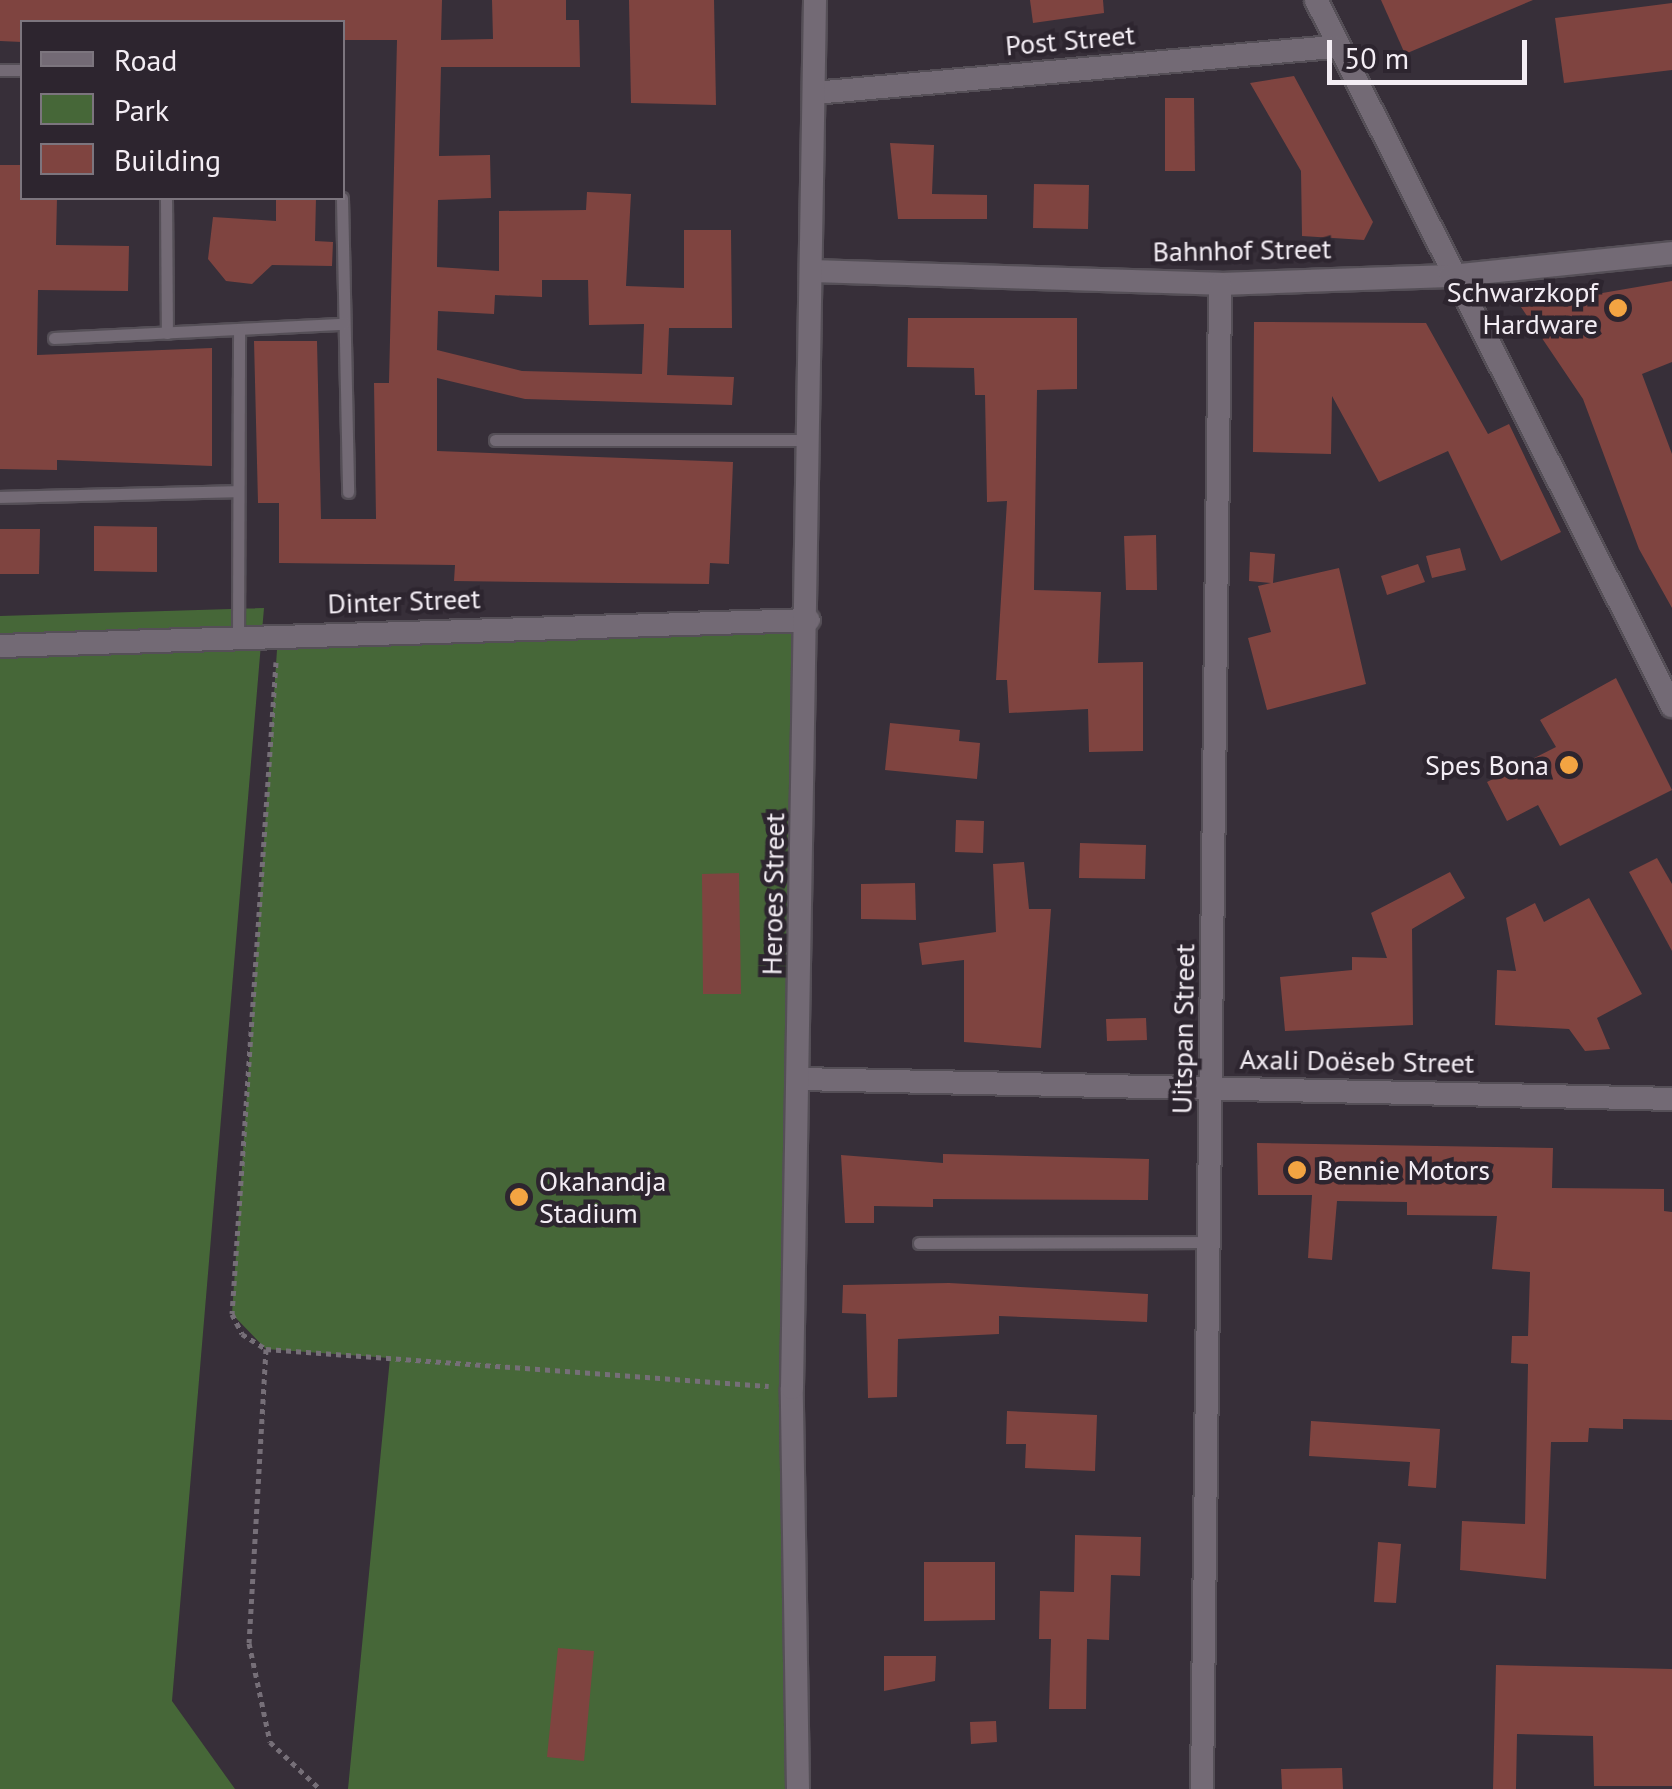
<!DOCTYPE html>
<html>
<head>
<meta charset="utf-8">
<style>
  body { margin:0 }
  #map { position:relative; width:1672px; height:1789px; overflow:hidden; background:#372f39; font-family:"PT Sans",sans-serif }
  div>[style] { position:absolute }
  .green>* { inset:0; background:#466738 }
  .building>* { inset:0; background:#7f4440 }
  .path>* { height:5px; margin-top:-2.5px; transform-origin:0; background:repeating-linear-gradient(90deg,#766f78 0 5px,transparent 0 10px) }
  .roads { filter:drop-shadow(2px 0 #554f57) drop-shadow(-2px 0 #554f57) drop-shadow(0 2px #554f57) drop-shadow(0 -2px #554f57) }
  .lane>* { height:11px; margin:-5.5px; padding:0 5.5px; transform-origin:5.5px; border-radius:5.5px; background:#736a75 }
  .street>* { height:22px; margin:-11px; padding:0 11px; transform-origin:11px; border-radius:11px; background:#736a75 }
  .dots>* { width:28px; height:28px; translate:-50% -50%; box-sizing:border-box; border:5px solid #2d252f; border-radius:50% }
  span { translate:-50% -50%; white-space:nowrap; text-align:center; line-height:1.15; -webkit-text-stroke:9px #2d252f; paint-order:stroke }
  .street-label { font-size:28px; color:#f3edf4 }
  .poi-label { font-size:28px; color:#f3edf4 }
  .right { translate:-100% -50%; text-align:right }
  .left { translate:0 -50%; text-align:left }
  .legend { position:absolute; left:20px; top:20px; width:325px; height:180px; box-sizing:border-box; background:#2d252f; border:2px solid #7c757e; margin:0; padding:12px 18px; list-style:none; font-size:30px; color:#f3edf4 }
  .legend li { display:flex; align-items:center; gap:20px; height:50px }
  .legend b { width:50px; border:2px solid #7c757e }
  .scale { position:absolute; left:1327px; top:40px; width:200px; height:45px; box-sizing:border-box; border:5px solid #f3edf4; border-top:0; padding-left:12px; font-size:30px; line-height:35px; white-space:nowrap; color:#f3edf4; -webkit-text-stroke:8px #2d252f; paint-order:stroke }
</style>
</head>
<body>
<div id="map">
  <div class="green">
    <div style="clip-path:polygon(264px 608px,172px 1701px,235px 1789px,0 1789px,0 616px)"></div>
    <div style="clip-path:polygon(809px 620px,798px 1789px,348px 1789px,390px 1358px,266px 1349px,232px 1314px,278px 635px)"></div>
  </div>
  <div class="building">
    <div style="clip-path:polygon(evenodd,0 0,442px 0,441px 40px,493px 39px,492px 0,566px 0,566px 20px,579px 20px,580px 67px,441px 67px,439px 156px,490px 155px,491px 198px,438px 200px,437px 267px,499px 271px,499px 211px,586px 210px,587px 192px,631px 194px,626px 286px,684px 288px,684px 230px,731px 230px,732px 328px,669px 328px,667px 375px,734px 377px,732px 405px,525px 399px,437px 378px,437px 451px,733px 462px,729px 564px,710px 563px,709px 584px,454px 581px,455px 565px,279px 563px,279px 503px,258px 503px,254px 341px,317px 341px,321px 519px,376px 519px,374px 383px,389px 383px,397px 40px,342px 40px,342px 22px,22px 22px,22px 42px,0 41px,0 0,542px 280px,588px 280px,589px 325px,644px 324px,642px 374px,522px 371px,437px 350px,438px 311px,494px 314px,495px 295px,542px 297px,542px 280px)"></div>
    <div style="clip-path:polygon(629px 0,714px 0,716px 105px,631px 103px)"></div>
    <div style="clip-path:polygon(1030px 0,1103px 0,1104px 13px,1033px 23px)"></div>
    <div style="clip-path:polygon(1381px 0,1533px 0,1405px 54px)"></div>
    <div style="clip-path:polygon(1672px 3px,1672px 70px,1564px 83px,1555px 18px)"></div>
    <div style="clip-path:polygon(1294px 76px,1373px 222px,1364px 240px,1302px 236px,1301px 171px,1250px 83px)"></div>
    <div style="clip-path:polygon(1165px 98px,1194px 98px,1195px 171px,1165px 171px)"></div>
    <div style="clip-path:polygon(890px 143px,934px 145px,932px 194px,987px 195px,987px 219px,898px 219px)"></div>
    <div style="clip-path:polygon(0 165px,22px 165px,22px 198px,57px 198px,56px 245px,129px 246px,128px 291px,38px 290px,37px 355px,212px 348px,212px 466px,57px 460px,57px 470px,0 469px)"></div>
    <div style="clip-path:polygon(1034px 184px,1089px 185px,1088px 229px,1033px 228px)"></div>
    <div style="clip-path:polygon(276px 198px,316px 198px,315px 241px,333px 242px,332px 266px,272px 265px,252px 284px,226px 281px,208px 259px,213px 217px,276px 221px)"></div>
    <div style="clip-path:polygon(1672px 281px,1672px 362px,1642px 374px,1672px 454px,1672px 608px,1639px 549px,1583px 399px,1521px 307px)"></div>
    <div style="clip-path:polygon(908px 318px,1077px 318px,1077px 389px,1037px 390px,1034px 590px,1101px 592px,1098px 663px,1143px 662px,1143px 751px,1089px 752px,1088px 709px,1009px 713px,1007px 680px,996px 680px,1007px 501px,987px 502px,985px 395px,975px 395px,974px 368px,907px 367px)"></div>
    <div style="clip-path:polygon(1254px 322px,1426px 323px,1488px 434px,1509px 424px,1561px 532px,1501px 561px,1448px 451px,1379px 482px,1332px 396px,1331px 454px,1253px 452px)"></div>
    <div style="clip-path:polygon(94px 526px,157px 527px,157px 572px,94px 571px)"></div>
    <div style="clip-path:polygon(0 529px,40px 529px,39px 574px,0 574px)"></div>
    <div style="clip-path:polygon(1156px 535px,1157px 590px,1126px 590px,1124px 536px)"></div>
    <div style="clip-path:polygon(1460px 548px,1466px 570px,1432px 578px,1426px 556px)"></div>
    <div style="clip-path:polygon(1250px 552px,1275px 554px,1273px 583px,1339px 568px,1366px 684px,1267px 710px,1248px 638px,1271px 632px,1258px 586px,1271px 583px,1249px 581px)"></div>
    <div style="clip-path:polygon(1418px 564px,1425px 582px,1387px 595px,1381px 576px)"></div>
    <div style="clip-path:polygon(1616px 678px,1672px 790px,1560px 846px,1538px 805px,1507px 821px,1487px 782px,1556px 747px,1540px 720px)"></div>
    <div style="clip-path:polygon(890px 723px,960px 730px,959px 741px,980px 743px,977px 779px,885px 770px)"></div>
    <div style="clip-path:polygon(956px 820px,984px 821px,983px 853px,955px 852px)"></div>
    <div style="clip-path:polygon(1080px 843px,1146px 845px,1145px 879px,1079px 878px)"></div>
    <div style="clip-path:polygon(1657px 858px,1672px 884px,1672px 951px,1629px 872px)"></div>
    <div style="clip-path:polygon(1024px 862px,1029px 909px,1051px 909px,1041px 1048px,964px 1042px,964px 960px,922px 965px,919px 943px,996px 932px,993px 864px)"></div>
    <div style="clip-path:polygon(1450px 872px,1465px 898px,1412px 929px,1413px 1025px,1285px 1031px,1280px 977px,1352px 970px,1352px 957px,1387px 958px,1371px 913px)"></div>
    <div style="clip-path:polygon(739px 873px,741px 994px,703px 994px,702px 874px)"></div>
    <div style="clip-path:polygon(915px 883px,916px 920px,861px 919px,861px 884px)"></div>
    <div style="clip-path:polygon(1589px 898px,1642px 994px,1597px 1018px,1610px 1049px,1585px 1051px,1569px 1029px,1495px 1025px,1497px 970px,1516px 971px,1506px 918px,1535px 903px,1544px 922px)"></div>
    <div style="clip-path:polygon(1146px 1018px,1147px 1040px,1107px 1041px,1106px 1019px)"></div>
    <div style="clip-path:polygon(1257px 1143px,1553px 1148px,1552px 1188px,1664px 1189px,1664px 1211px,1672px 1212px,1672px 1420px,1623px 1419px,1623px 1429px,1589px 1428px,1588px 1442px,1551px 1442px,1546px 1579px,1460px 1570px,1462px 1521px,1525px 1524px,1528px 1364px,1511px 1363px,1512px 1336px,1528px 1336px,1530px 1272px,1492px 1269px,1497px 1216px,1407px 1215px,1407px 1202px,1337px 1201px,1332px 1260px,1308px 1258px,1312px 1195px,1258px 1195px)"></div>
    <div style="clip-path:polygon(943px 1154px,1149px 1159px,1148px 1200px,933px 1199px,933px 1207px,874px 1206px,874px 1223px,845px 1223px,841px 1155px,943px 1163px)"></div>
    <div style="clip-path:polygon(949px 1283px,1148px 1294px,1147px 1322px,999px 1316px,999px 1334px,898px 1339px,897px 1397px,868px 1398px,866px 1314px,842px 1313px,843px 1285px)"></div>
    <div style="clip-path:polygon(1007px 1411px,1097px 1415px,1095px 1471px,1025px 1468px,1026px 1444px,1006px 1444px)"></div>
    <div style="clip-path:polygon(1311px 1421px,1440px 1429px,1436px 1488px,1408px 1486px,1410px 1462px,1309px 1456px)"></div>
    <div style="clip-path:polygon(1075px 1535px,1141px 1537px,1140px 1576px,1111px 1575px,1109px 1640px,1087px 1639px,1086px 1709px,1049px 1709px,1051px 1639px,1039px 1639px,1040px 1591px,1074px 1592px)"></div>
    <div style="clip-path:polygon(1378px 1542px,1401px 1544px,1396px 1603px,1374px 1602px)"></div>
    <div style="clip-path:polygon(924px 1562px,995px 1562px,995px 1620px,924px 1621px)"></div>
    <div style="clip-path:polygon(558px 1648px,594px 1651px,584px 1761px,547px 1757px)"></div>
    <div style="clip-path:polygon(884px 1656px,936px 1656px,935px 1681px,884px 1691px)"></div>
    <div style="clip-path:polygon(1496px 1665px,1672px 1669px,1672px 1786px,1594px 1786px,1593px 1736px,1517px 1734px,1516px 1789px,1493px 1789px)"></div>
    <div style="clip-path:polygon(996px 1721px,997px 1742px,971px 1744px,970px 1722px)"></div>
    <div style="clip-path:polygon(1342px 1768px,1343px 1789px,1282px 1789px,1281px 1769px)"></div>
  </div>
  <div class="path">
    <div style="left:276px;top:662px;width:653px;rotate:93.86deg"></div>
    <div style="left:232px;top:1314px;width:22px;rotate:63deg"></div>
    <div style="left:242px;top:1334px;width:28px;rotate:32deg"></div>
    <div style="left:266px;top:1349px;width:504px;rotate:4.21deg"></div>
    <div style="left:266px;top:1349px;width:294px;rotate:93.3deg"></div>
    <div style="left:249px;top:1643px;width:101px;rotate:78deg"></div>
    <div style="left:270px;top:1742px;width:69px;rotate:43.2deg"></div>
  </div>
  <div class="roads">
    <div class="lane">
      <div style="left:0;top:70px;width:22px"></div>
      <div style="left:166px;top:198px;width:135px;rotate:89.6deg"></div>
      <div style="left:342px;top:198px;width:294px;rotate:88.8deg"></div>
      <div style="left:54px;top:338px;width:290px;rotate:-2.8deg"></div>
      <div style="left:495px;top:440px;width:314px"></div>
      <div style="left:0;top:497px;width:238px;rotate:-1.4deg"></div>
      <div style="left:238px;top:637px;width:307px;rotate:-89.8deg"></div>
      <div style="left:919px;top:1243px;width:289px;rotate:-0.2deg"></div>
    </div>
    <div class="street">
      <div style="left:1316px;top:0;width:791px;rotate:63.24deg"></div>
      <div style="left:814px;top:93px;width:520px;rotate:-5.07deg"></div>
      <div style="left:812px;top:271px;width:408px;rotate:1.8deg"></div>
      <div style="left:1220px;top:284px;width:230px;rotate:-2deg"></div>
      <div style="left:1450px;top:276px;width:223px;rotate:-5.9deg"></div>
      <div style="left:0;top:646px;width:809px;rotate:-1.84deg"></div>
      <div style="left:800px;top:1079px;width:872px;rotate:1.31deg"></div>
      <div style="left:798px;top:1789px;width:401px;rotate:-90.9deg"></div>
      <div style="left:792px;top:1388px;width:1388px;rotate:-89.05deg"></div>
      <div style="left:1202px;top:1789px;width:1505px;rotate:-89.31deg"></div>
    </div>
  </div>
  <div class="dots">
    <div style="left:1618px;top:308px;background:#f3a442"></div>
    <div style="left:1569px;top:765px;background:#f3a442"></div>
    <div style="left:1297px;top:1170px;background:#f3a442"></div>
    <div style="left:519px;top:1197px;background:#f3a442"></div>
  </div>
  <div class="street-label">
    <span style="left:1070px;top:40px;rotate:-5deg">Post Street</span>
    <span style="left:1242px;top:250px;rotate:-1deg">Bahnhof Street</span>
    <span style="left:404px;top:601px;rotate:-2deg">Dinter Street</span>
    <span style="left:773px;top:894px;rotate:-89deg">Heroes Street</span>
    <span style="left:1183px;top:1029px;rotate:-89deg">Uitspan Street</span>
    <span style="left:1357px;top:1061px;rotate:1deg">Axali Doëseb Street</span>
  </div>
  <div class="poi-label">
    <span class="right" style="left:1598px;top:308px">Schwarzkopf<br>Hardware</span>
    <span class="right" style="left:1549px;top:765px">Spes Bona</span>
    <span class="left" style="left:1317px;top:1170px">Bennie Motors</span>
    <span class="left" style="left:539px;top:1197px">Okahandja<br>Stadium</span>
  </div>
  <ul class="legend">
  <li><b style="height:12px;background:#736a75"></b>Road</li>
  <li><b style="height:28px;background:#466738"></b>Park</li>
  <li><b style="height:28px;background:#7f4440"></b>Building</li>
  </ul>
  <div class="scale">50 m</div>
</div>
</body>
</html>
